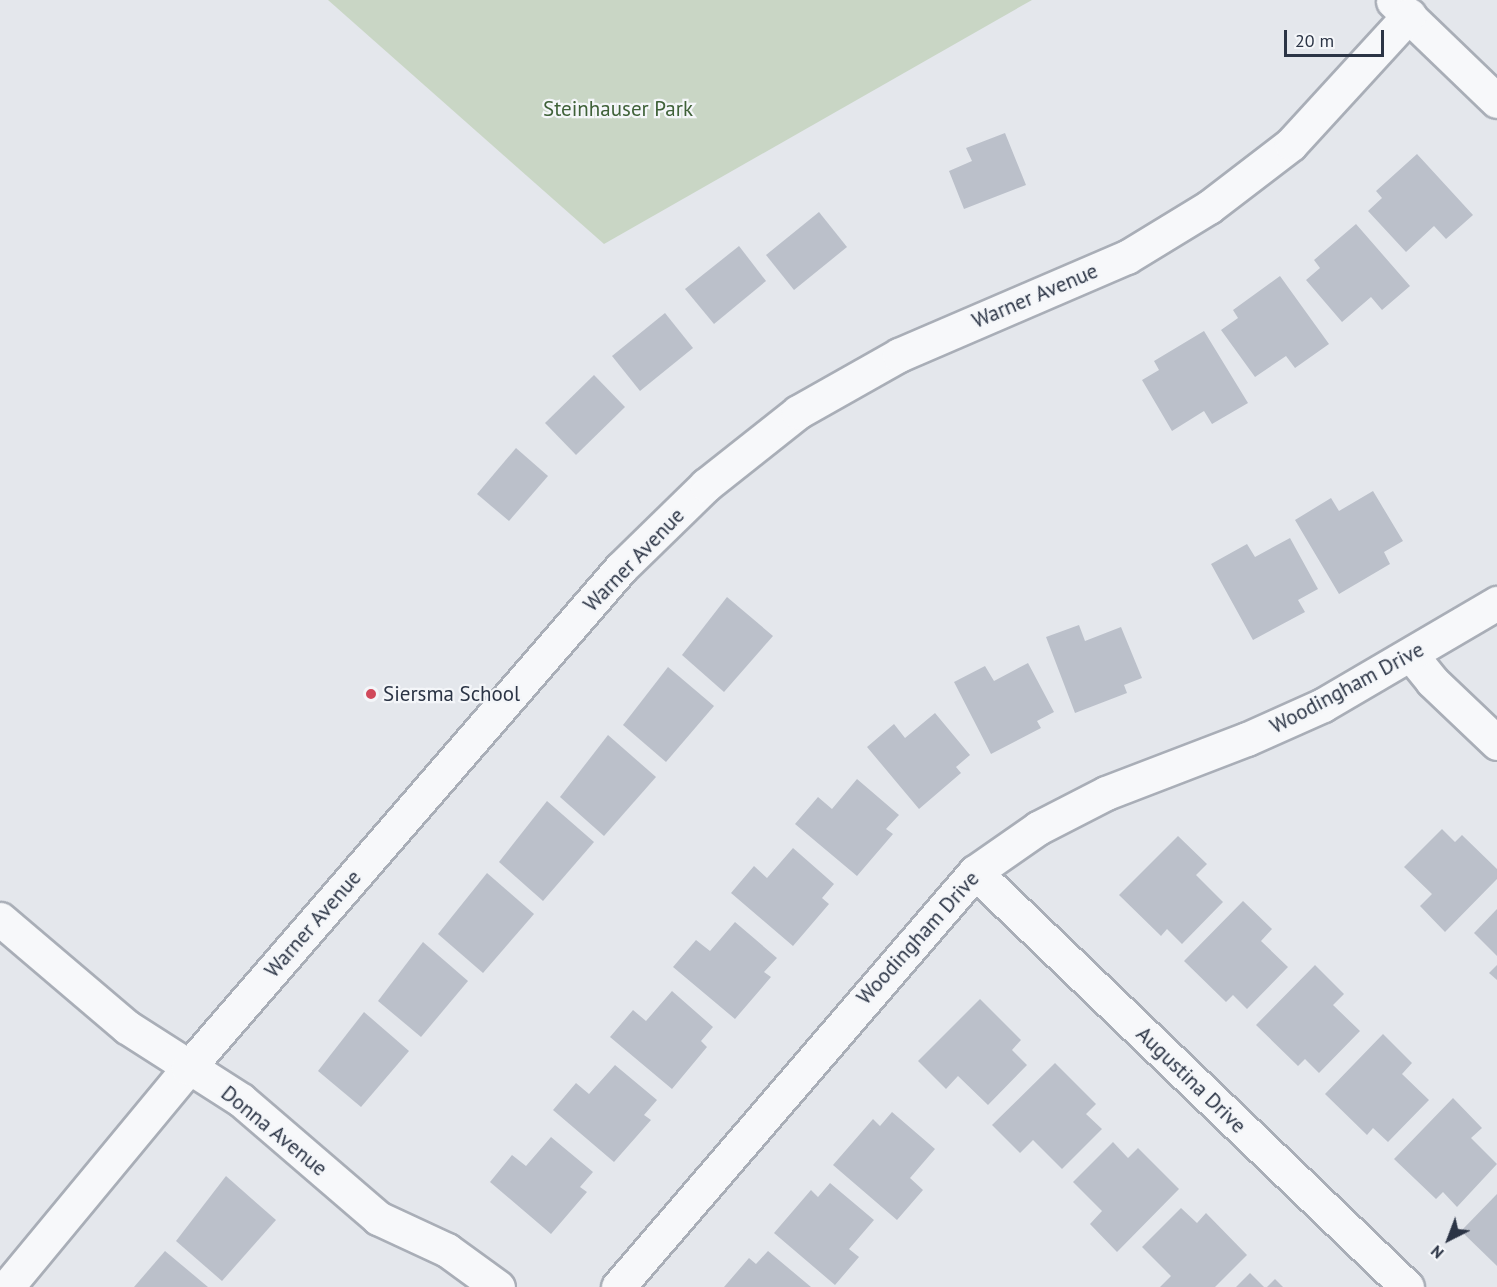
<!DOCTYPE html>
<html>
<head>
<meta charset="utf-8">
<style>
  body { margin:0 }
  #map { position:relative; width:1497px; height:1287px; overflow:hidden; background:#e4e7ec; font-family:"PT Sans",sans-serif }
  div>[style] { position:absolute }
  .green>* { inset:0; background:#c9d6c5 }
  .building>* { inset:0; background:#bbc0ca }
  .roads { filter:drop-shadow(2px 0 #a9aeb7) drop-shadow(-2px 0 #a9aeb7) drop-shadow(0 2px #a9aeb7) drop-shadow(0 -2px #a9aeb7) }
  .street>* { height:33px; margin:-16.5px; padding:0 16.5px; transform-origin:16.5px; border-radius:16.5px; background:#f7f8fa }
  .dots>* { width:16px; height:16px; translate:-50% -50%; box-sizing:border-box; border:3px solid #f4f6f9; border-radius:50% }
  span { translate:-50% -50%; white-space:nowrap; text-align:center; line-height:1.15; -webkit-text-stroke:4.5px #f4f6f9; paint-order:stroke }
  .park-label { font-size:21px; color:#3f6138 }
  .street-label { font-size:21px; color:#2b3445 }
  .poi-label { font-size:21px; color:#2b3445 }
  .left { translate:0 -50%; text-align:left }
  .north { position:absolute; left:1419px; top:1209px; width:60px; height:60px; -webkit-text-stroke:4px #f4f6f9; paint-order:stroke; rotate:222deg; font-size:16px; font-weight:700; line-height:24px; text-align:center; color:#2b3445 }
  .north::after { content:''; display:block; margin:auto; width:21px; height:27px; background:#2b3445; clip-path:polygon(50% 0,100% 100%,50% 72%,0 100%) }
  .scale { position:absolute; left:1284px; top:30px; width:100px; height:27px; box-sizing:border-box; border:3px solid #2b3445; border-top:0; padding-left:8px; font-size:18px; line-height:21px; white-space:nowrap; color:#2b3445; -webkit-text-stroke:4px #f4f6f9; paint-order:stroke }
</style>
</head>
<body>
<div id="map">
  <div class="green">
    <div style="clip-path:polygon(328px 0,1032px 0,604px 244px)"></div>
  </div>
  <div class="building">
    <div style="clip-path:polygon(1005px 133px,1026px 185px,964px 209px,949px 171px,972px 161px,966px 148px)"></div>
    <div style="clip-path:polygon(1417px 154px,1473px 215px,1446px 239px,1434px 226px,1406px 252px,1368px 211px,1382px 198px,1376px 191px)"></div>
    <div style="clip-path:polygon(819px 212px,847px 247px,794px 290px,766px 255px)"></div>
    <div style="clip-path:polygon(1356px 224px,1410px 286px,1382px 310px,1371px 297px,1342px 322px,1306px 280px,1320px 268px,1314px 260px)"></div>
    <div style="clip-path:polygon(739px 246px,766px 281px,714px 324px,685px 289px)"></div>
    <div style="clip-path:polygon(1280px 276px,1329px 344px,1295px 368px,1286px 356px,1255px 377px,1221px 330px,1238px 318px,1233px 310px)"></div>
    <div style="clip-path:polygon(665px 313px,693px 348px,640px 391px,612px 356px)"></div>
    <div style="clip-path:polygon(1204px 331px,1248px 403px,1212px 424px,1204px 411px,1172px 431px,1142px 380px,1159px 370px,1154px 361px)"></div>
    <div style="clip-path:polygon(594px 375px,625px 407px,576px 455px,545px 423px)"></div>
    <div style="clip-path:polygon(516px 448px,548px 476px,509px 521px,477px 494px)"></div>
    <div style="clip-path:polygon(1373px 491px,1403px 541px,1384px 552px,1390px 564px,1339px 594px,1295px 520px,1331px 498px,1339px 511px)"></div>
    <div style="clip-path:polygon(1290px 538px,1318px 589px,1298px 600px,1305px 612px,1253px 640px,1211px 564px,1247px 544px,1255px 557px)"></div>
    <div style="clip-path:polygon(727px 597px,773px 636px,724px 692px,682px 655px)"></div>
    <div style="clip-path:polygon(1079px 625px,1085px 641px,1121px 627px,1142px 678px,1124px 685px,1127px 693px,1075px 713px,1046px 637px)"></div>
    <div style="clip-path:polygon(1028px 663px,1054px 712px,1037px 721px,1041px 728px,991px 754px,954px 682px,985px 666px,994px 681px)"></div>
    <div style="clip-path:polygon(668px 667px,714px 706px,666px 762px,623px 725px)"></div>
    <div style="clip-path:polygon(935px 713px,970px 755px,956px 767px,961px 773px,919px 809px,867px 747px,894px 724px,905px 738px)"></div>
    <div style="clip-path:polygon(608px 735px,656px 777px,604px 836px,560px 797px)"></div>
    <div style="clip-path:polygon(857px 779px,899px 815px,886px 829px,893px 834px,857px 876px,795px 824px,818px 797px,832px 809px)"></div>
    <div style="clip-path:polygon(547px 801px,594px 842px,543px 901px,499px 862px)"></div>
    <div style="clip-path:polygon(1442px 829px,1455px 842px,1462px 835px,1497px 869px,1497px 879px,1445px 932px,1420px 906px,1432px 894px,1404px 867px)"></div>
    <div style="clip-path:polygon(1178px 836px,1207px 864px,1196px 875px,1223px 902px,1182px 944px,1167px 929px,1161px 936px,1119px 895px)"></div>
    <div style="clip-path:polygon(793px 848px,834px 884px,822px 898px,829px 904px,793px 946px,731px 893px,754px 866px,767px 878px)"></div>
    <div style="clip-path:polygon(487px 873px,534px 914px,483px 973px,438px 934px)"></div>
    <div style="clip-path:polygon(1243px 901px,1272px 929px,1261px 941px,1288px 967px,1247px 1009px,1233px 995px,1226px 1002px,1184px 961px)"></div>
    <div style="clip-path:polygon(1497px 909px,1497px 956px,1474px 933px)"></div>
    <div style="clip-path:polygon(735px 922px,777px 958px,764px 972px,771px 977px,735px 1019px,673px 967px,696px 940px,710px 951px)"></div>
    <div style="clip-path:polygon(423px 942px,468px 981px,421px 1037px,378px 1001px)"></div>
    <div style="clip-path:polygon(1315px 965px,1344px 994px,1333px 1005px,1360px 1031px,1319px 1073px,1305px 1059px,1298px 1066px,1256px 1025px)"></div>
    <div style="clip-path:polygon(1497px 965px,1497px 980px,1489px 973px)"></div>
    <div style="clip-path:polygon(672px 991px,713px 1027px,701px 1041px,707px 1047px,672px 1089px,610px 1037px,633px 1010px,646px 1021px)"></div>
    <div style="clip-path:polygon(980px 999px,1021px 1040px,1012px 1050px,1027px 1065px,988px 1105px,958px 1076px,946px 1089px,918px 1061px)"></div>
    <div style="clip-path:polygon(364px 1012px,409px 1051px,361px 1107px,318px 1071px)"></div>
    <div style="clip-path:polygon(1383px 1034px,1412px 1063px,1402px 1074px,1429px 1100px,1388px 1142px,1373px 1128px,1367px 1135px,1325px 1094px)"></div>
    <div style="clip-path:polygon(1055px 1063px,1096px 1104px,1086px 1114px,1102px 1129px,1062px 1169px,1033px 1140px,1020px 1153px,992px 1125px)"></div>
    <div style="clip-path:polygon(615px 1065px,657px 1100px,644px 1115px,651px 1120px,614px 1162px,553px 1110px,576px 1083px,589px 1094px)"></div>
    <div style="clip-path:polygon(1453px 1098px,1482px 1128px,1471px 1138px,1497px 1164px,1457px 1207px,1443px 1192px,1436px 1199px,1394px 1159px)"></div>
    <div style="clip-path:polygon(892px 1112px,935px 1149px,910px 1178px,923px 1190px,897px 1220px,833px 1165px,873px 1119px,880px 1126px)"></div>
    <div style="clip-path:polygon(551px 1137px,593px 1172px,580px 1187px,587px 1192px,551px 1234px,490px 1182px,512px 1155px,526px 1166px)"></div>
    <div style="clip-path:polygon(1113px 1142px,1128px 1158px,1138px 1148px,1179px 1189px,1117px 1252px,1090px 1224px,1102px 1211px,1073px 1182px)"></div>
    <div style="clip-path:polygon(226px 1176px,276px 1220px,222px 1281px,176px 1241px)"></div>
    <div style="clip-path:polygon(830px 1183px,874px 1220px,849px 1249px,859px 1257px,835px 1285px,774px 1233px,811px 1190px,818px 1197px)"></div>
    <div style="clip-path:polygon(1497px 1194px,1497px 1266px,1461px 1231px)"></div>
    <div style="clip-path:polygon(1181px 1208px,1197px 1223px,1206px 1213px,1247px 1255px,1215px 1287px,1160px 1287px,1171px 1276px,1142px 1247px)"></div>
    <div style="clip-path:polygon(165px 1251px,208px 1287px,134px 1287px)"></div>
    <div style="clip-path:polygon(768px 1251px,811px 1287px,724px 1287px,749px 1258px,756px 1264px)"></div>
    <div style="clip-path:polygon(1250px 1273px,1264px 1287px,1236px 1287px)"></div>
    <div style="clip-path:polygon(1275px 1279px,1283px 1287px,1267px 1287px)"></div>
  </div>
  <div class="roads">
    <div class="street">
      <div style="left:1393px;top:1px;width:144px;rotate:43.9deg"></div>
      <div style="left:1412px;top:656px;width:32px;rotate:51deg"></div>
      <div style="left:1432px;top:681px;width:90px;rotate:43.6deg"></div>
      <div style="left:975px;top:872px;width:599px;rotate:43.85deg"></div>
      <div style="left:0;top:919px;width:167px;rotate:40.4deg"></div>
      <div style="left:127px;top:1027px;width:135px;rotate:32.6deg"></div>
      <div style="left:241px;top:1100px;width:181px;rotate:40.7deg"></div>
      <div style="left:378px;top:1218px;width:76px;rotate:24.9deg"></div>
      <div style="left:447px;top:1250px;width:63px;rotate:36deg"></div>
      <div style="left:7px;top:1287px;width:284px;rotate:-50.4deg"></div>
      <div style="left:188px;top:1068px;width:661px;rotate:-49.11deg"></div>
      <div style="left:621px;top:568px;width:119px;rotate:-44.3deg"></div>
      <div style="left:706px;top:485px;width:117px;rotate:-38.4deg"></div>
      <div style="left:798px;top:412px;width:116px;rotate:-29.4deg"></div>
      <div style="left:899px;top:355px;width:248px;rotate:-23.3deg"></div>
      <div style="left:1127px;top:257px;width:96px;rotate:-31.4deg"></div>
      <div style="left:1209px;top:207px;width:103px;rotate:-37.5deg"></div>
      <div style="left:1291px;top:144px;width:175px;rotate:-47.5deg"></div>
      <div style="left:618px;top:1287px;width:547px;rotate:-49.3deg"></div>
      <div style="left:975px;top:872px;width:77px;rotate:-34.9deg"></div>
      <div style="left:1038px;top:828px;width:76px;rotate:-27.2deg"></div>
      <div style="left:1106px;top:793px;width:151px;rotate:-21deg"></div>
      <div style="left:1247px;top:739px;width:83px;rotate:-24.1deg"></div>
      <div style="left:1323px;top:705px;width:202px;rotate:-30.4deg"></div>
    </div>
  </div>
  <div class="dots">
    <div style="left:371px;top:694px;background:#d1495b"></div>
  </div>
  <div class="park-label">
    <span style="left:618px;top:109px">Steinhauser Park</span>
  </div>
  <div class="street-label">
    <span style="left:1035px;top:296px;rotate:-23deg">Warner Avenue</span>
    <span style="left:634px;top:560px;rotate:-46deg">Warner Avenue</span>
    <span style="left:1347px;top:688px;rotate:-28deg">Woodingham Drive</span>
    <span style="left:313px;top:924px;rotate:-49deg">Warner Avenue</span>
    <span style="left:918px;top:938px;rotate:-48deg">Woodingham Drive</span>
    <span style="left:1191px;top:1080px;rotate:44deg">Augustina Drive</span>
    <span style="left:274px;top:1131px;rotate:39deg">Donna Avenue</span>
  </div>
  <div class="poi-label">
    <span class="left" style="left:383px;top:694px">Siersma School</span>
  </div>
  <div class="north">N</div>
  <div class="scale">20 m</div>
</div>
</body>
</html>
